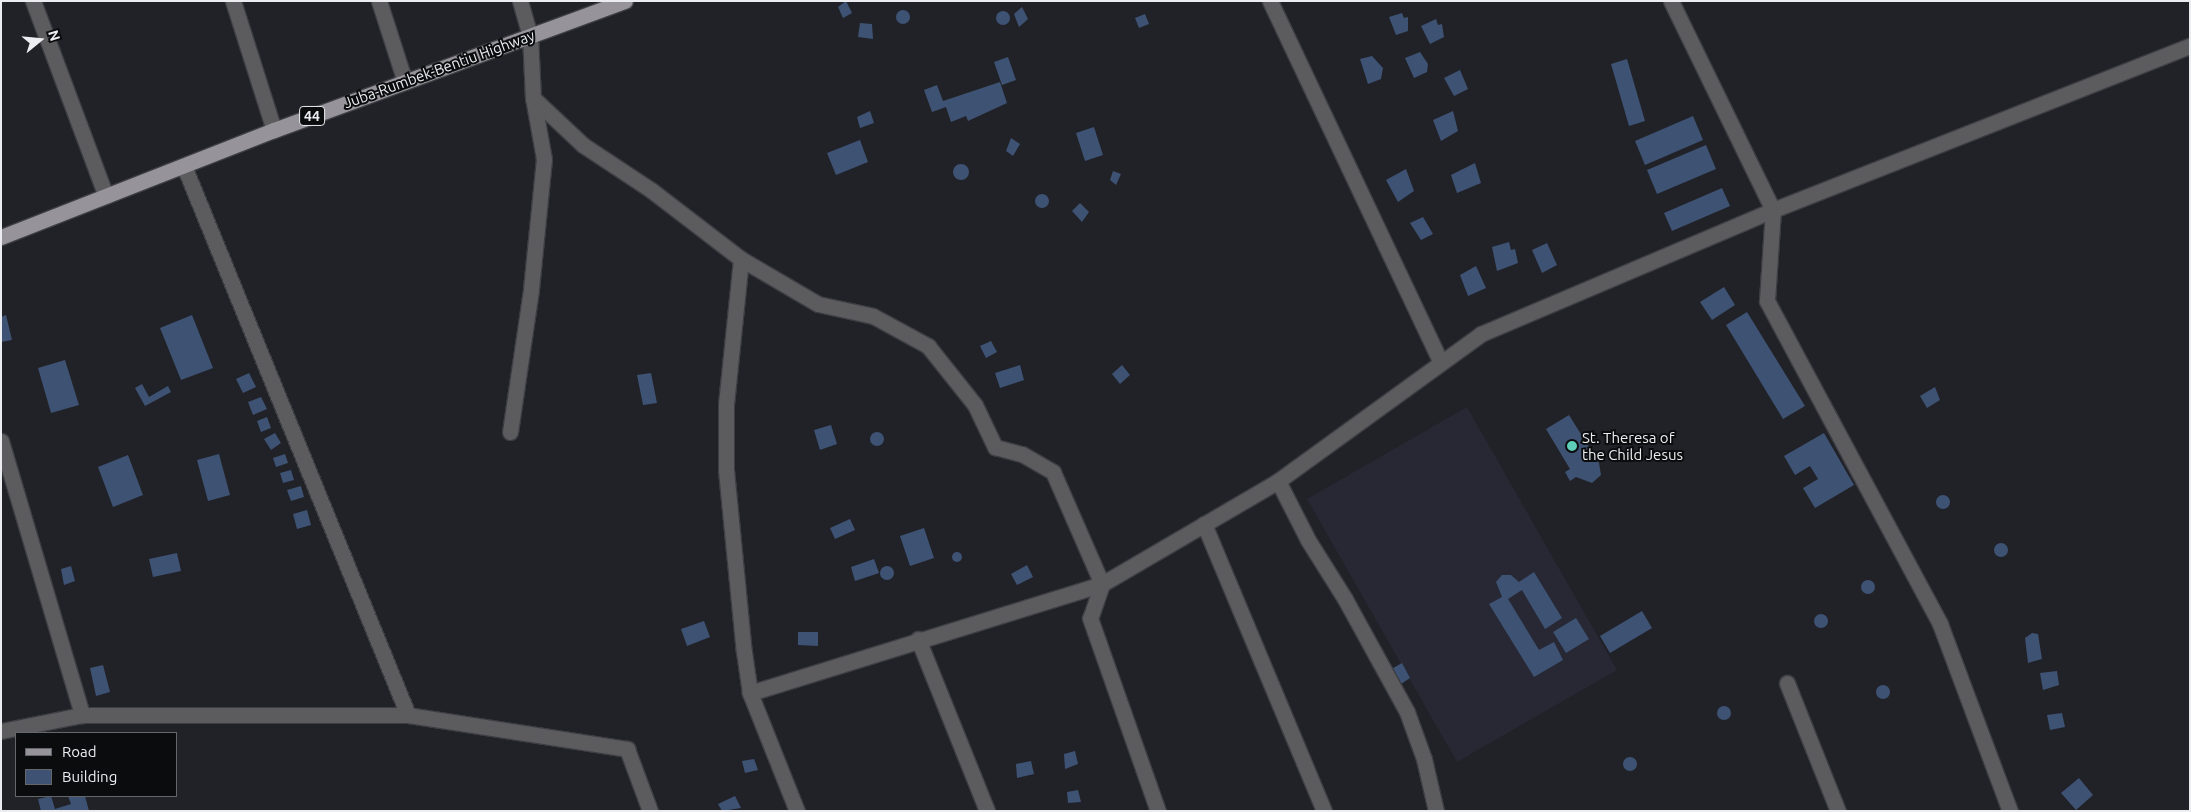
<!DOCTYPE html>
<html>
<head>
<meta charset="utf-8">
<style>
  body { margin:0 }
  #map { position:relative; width:2191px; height:812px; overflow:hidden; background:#212228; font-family:Ubuntu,sans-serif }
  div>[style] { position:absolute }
  .built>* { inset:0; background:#272834 }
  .building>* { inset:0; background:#3e5273 }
  .round { border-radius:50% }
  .roads { filter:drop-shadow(1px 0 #3d3e44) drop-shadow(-1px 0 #3d3e44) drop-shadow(0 1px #3d3e44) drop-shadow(0 -1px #3d3e44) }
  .minor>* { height:15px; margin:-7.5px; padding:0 7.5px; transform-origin:7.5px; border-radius:7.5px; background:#5c5b5e }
  .major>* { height:15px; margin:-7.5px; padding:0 7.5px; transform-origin:7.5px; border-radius:7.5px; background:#96949a }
  .dots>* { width:14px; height:14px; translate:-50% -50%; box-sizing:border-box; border:2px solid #0b0c0e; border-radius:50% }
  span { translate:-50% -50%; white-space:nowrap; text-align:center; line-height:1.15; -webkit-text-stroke:4px #0b0c0e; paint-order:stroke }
  .shield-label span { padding:1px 4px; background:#0b0c0e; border:1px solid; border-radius:4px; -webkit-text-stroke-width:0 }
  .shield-label { font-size:14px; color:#ecedf1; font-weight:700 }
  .street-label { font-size:15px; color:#ecedf1 }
  .poi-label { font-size:15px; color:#ecedf1 }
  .left { translate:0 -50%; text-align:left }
  .frame { position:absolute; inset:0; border:2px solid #ecedf1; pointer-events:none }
  .legend { position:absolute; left:15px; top:732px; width:162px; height:65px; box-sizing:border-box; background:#0b0c0e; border:1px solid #656669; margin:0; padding:6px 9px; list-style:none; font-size:15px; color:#ecedf1 }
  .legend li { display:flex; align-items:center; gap:10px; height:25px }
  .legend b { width:25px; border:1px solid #656669 }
  .north { position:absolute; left:15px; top:15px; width:50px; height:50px; -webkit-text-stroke:4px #0b0c0e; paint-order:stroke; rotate:73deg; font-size:14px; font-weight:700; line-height:20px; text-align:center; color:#ecedf1 }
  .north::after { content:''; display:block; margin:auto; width:18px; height:22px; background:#ecedf1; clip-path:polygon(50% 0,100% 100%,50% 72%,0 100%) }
</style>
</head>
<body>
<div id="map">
  <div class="built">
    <div style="clip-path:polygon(1467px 407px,1617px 670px,1457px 762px,1307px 499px)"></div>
  </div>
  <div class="building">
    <div style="clip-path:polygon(846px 1px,852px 13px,843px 18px,838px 7px)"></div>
    <div style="clip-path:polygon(1022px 7px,1028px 19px,1019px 27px,1014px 14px)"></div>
    <div class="round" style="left:896px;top:10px;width:14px;height:14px"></div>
    <div class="round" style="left:996px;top:11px;width:14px;height:14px"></div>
    <div style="clip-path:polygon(1402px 13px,1404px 18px,1408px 17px,1408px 31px,1396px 35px,1389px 17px)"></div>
    <div style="clip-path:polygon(1145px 14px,1149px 24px,1139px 28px,1135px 18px)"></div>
    <div style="clip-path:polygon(1436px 19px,1438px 25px,1442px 24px,1444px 37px,1430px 44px,1421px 26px)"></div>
    <div style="clip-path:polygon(860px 23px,872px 24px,873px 39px,858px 37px)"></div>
    <div style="clip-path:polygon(1420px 52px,1428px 64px,1427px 72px,1414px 78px,1405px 58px)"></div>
    <div style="clip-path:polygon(1372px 56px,1383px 68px,1381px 79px,1368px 84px,1360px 59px)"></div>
    <div style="clip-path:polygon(1008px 57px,1016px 80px,1002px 85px,994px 62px)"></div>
    <div style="clip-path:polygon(1627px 59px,1645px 121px,1629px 126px,1611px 64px)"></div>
    <div style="clip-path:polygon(1460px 70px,1468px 89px,1454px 96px,1444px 78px)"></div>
    <div style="clip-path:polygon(1000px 82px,1007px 103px,968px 121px,966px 116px,951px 122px,946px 107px,932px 112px,924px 90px,937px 85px,943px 101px)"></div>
    <div style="clip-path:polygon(870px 111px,874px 123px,860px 128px,857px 117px)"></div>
    <div style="clip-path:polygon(1453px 111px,1458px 131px,1441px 141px,1433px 120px)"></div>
    <div style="clip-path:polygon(1693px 116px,1703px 140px,1645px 165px,1635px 141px)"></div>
    <div style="clip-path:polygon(1094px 127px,1103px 155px,1085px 161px,1076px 133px)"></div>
    <div style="clip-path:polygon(1011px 138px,1020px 144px,1013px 156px,1006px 151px)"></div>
    <div style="clip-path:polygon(860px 140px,868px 162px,836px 175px,827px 153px)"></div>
    <div style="clip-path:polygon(1706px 145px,1716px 169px,1657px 194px,1647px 170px)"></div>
    <div style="clip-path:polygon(1475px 163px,1481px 183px,1457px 193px,1451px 175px)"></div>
    <div class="round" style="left:953px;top:164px;width:16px;height:16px"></div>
    <div style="clip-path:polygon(1406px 169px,1414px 191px,1398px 202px,1386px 180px)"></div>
    <div style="clip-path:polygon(1113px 171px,1121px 174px,1116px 185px,1110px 180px)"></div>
    <div style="clip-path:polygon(1722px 188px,1730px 206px,1672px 231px,1664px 213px)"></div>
    <div class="round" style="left:1035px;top:194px;width:14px;height:14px"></div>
    <div style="clip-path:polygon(1080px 203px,1089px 212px,1082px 222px,1072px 211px)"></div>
    <div style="clip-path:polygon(1423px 217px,1433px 234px,1421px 240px,1410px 223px)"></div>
    <div style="clip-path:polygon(1509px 242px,1511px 250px,1515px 249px,1518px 263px,1497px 271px,1492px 247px)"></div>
    <div style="clip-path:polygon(1547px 243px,1557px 265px,1542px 273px,1532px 250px)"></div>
    <div style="clip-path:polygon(1476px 266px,1486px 288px,1468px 296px,1460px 275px)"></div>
    <div style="clip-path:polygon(1724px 287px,1735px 305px,1712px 320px,1700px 302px)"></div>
    <div style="clip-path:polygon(1747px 312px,1805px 406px,1783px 419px,1726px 325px)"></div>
    <div style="clip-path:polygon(6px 315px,12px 340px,1px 342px,1px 317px)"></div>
    <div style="clip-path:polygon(192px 315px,213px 368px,181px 380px,160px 328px)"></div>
    <div style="clip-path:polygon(991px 341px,997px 352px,986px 358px,980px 346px)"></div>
    <div style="clip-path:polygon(65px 360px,79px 405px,51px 413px,38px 368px)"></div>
    <div style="clip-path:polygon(1020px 365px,1024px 380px,1000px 388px,995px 373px)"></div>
    <div style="clip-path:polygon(1122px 365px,1130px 375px,1120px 384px,1112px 374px)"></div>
    <div style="clip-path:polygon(249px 373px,256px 387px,243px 393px,236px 379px)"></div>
    <div style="clip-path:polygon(651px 373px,657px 403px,643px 405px,637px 375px)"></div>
    <div style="clip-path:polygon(142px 384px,149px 397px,168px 386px,171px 392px,145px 406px,135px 388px)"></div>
    <div style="clip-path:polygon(1935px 387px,1940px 400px,1927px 408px,1920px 396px)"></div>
    <div style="clip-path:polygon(261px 397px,267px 409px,253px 415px,248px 402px)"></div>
    <div style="clip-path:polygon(1569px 415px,1599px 463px,1601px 475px,1592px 483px,1576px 477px,1570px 481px,1565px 472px,1570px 469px,1546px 429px)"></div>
    <div style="clip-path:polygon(267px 417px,271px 428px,261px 432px,257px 421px)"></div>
    <div style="clip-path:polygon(831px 425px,837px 444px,820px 450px,814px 430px)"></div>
    <div class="round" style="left:870px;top:432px;width:14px;height:14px"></div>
    <div style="clip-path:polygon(275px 433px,281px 443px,271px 450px,264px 439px)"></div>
    <div style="clip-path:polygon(1824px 433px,1854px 485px,1815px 508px,1803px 488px,1818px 479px,1810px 466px,1795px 475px,1784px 456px)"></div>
    <div style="clip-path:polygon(219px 454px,230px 495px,208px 501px,197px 460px)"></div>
    <div style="clip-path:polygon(285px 454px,288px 463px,276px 467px,273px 458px)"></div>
    <div style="clip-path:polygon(128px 455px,143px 495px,113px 507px,98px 467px)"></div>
    <div style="clip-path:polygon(291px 470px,294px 480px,283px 483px,280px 473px)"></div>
    <div style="clip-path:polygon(301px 486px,304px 497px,291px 501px,287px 490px)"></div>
    <div class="round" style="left:1936px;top:495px;width:14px;height:14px"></div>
    <div style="clip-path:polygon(307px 510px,311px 525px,297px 529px,293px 514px)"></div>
    <div style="clip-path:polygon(850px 519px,855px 530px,835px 539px,830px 528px)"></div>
    <div style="clip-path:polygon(924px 528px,934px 558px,910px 566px,900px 536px)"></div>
    <div class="round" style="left:1994px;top:543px;width:14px;height:14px"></div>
    <div class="round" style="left:952px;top:552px;width:10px;height:10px"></div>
    <div style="clip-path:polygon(177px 553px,181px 571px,153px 577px,149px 559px)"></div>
    <div style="clip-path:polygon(874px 559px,879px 573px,855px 581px,851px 567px)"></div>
    <div style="clip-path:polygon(1027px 565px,1033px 577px,1017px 585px,1011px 574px)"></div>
    <div class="round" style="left:880px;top:566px;width:14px;height:14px"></div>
    <div style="clip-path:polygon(71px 566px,75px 581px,64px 585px,61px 569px)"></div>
    <div style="clip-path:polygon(1534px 572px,1562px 618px,1545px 629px,1522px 590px,1508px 599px,1539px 650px,1554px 642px,1563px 660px,1534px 677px,1489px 604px,1502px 597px,1496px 582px,1502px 575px,1511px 575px,1519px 582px)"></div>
    <div class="round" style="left:1861px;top:580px;width:14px;height:14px"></div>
    <div style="clip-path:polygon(1642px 611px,1652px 628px,1610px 653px,1600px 636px)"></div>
    <div class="round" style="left:1814px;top:614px;width:14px;height:14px"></div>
    <div style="clip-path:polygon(1576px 618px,1589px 639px,1566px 653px,1553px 632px)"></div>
    <div style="clip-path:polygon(704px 621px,710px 637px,687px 646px,681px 629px)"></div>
    <div style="clip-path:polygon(798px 632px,818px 632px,818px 646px,798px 645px)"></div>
    <div style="clip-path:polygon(2032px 633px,2038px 634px,2042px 659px,2028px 663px,2025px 638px)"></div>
    <div style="clip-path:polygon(1402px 663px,1410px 678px,1395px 688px,1388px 671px)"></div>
    <div style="clip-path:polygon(103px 665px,110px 692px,96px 696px,90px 668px)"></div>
    <div style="clip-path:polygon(2057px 671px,2059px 685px,2043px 690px,2040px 673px)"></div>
    <div class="round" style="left:1876px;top:685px;width:14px;height:14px"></div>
    <div class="round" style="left:1717px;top:706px;width:14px;height:14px"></div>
    <div style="clip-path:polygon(2062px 713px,2065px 727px,2050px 730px,2047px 715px)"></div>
    <div style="clip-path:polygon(1075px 751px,1078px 764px,1065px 769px,1064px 754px)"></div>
    <div class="round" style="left:1623px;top:757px;width:14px;height:14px"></div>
    <div style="clip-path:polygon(754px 759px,758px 770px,745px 773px,742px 761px)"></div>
    <div style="clip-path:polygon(1031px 761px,1034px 774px,1017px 778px,1016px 764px)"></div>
    <div style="clip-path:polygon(2079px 778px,2093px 795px,2076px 810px,2061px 793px)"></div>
    <div style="clip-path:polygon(1078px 790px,1081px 802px,1068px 803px,1067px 792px)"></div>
    <div style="clip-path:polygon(51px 796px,55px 809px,71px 804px,68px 796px,85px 796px,89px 811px,41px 811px,38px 799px)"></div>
    <div style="clip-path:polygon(735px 796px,741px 808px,722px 811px,718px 804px)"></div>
  </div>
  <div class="roads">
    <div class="minor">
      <div style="left:33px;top:1px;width:208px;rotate:69.5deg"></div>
      <div style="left:233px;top:1px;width:135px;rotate:72.4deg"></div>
      <div style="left:379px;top:1px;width:85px;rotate:72.2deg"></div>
      <div style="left:520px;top:1px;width:35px;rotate:74deg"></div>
      <div style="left:530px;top:35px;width:63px;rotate:87.3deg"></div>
      <div style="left:533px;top:98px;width:69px;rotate:43.2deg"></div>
      <div style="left:583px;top:145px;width:82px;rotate:33.5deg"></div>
      <div style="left:651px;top:190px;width:113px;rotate:37.5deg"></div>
      <div style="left:741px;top:259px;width:89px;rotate:30.3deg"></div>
      <div style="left:818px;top:304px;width:56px;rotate:12.3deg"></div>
      <div style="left:873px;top:316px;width:63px;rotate:28.6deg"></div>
      <div style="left:928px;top:346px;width:75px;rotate:51.5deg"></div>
      <div style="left:975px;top:405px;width:47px;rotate:64.5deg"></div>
      <div style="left:995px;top:447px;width:28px;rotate:15deg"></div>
      <div style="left:1022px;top:454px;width:36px;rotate:30deg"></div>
      <div style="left:1053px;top:472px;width:122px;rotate:66.4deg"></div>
      <div style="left:1102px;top:584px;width:36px;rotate:109deg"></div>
      <div style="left:1090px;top:618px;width:205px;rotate:70.6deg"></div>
      <div style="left:1270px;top:1px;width:399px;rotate:64.7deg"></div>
      <div style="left:1671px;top:1px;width:233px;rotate:64deg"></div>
      <div style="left:1773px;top:210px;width:91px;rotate:93.8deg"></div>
      <div style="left:1767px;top:301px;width:366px;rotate:61.8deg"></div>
      <div style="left:1940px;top:624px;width:200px;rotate:69.5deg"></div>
      <div style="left:184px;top:166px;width:593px;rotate:67.8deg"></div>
      <div style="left:741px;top:259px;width:146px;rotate:95.9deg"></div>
      <div style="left:726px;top:404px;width:66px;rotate:90deg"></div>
      <div style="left:726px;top:470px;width:183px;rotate:84.4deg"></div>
      <div style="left:744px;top:652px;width:41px;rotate:81.7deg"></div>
      <div style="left:750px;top:693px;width:127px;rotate:68.3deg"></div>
      <div style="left:510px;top:432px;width:145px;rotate:-81.6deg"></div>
      <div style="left:531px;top:289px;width:131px;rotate:-84.3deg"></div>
      <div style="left:544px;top:159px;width:62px;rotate:-100.2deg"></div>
      <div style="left:1px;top:441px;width:286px;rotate:73.5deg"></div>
      <div style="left:1278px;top:481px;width:66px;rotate:63deg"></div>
      <div style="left:1308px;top:540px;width:70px;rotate:57.9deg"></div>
      <div style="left:1345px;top:599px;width:129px;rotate:61.2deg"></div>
      <div style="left:1407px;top:712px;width:50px;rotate:70.1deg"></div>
      <div style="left:1424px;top:759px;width:53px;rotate:77deg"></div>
      <div style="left:1204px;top:524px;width:311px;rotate:67.3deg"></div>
      <div style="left:918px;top:639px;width:185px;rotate:68.1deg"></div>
      <div style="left:1787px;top:683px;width:138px;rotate:68.3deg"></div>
      <div style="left:750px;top:693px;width:368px;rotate:-17.2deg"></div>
      <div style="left:1102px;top:584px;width:204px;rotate:-30.3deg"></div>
      <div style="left:1278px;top:481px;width:251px;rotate:-35.9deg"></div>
      <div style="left:1481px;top:334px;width:317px;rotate:-23deg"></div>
      <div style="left:1773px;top:210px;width:448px;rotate:-21.5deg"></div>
      <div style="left:1px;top:731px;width:83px;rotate:-11.2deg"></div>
      <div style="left:82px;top:715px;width:326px"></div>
      <div style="left:408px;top:715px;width:222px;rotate:8.8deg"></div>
      <div style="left:627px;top:749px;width:66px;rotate:69.6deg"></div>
    </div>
    <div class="major">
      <div style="left:1px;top:237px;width:293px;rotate:-21.4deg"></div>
      <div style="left:274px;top:130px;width:374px;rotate:-20.2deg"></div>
    </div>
  </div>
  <div class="dots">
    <div style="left:1572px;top:446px;background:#5eceb8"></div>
  </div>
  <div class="shield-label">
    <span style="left:312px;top:116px">44</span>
  </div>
  <div class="street-label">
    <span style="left:439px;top:69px;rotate:-20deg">Juba-Rumbek-Bentiu Highway</span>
  </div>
  <div class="poi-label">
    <span class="left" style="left:1582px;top:446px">St. Theresa of<br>the Child Jesus</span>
  </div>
  <div class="frame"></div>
  <ul class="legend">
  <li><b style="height:6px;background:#96949a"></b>Road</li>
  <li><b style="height:14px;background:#3e5273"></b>Building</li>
  </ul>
  <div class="north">N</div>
</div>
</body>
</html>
